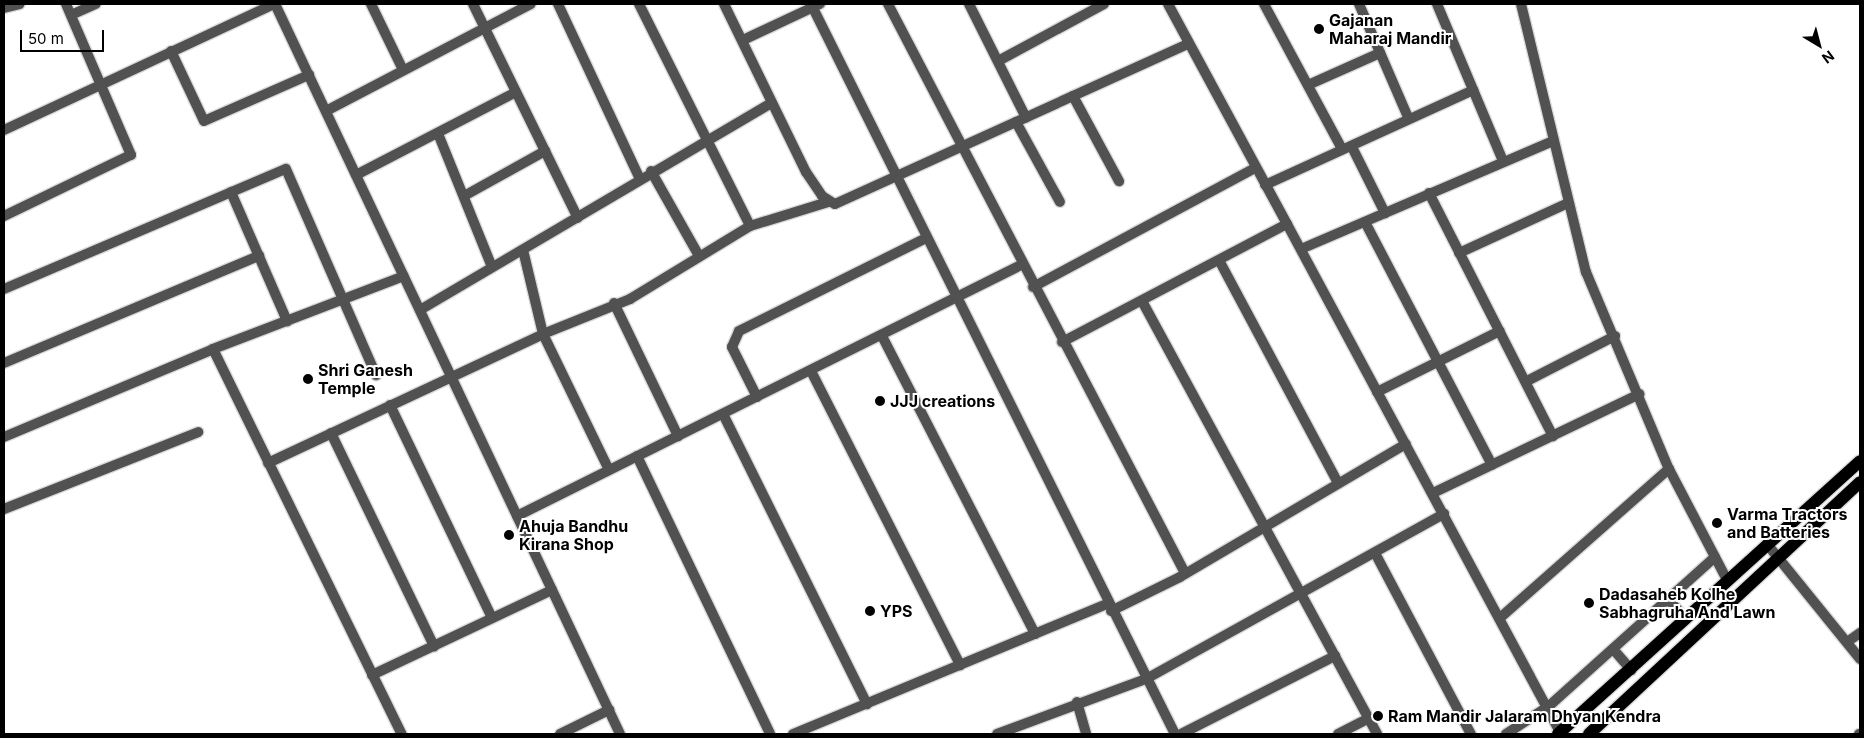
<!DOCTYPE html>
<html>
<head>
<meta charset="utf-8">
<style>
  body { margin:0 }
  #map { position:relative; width:1864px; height:738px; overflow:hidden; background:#fff; font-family:Inter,sans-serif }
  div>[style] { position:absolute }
  .roads { filter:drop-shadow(1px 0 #dbdbdb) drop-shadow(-1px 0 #dbdbdb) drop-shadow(0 1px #dbdbdb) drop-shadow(0 -1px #dbdbdb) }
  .minor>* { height:10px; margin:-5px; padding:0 5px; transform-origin:5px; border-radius:5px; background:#515151 }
  .tertiary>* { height:10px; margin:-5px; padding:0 5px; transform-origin:5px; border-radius:5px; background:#515151 }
  .primary>* { height:12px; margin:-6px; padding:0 6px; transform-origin:6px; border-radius:6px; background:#000 }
  .dots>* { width:14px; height:14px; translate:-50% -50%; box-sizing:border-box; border:2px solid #fff; border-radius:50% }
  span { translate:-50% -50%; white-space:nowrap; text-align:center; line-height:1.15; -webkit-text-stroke:4px #fff; paint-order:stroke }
  .poi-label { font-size:16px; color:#000; font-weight:700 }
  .left { translate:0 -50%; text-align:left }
  .frame { position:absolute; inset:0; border:5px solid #000; pointer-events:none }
  .north { position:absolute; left:1794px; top:20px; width:50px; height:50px; -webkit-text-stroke:4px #fff; paint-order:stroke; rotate:143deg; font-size:14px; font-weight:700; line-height:20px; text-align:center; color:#000 }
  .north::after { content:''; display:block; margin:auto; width:18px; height:22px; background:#000; clip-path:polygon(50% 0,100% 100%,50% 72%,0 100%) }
  .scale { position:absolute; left:20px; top:30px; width:84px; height:22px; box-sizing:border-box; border:2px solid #000; border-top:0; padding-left:6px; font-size:15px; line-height:18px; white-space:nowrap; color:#000; -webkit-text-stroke:4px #fff; paint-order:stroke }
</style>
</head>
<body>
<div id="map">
  <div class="roads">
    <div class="minor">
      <div style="left:371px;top:4px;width:73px;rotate:64.1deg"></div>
      <div style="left:473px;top:4px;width:238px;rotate:63.9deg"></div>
      <div style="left:558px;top:4px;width:193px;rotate:64.9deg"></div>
      <div style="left:639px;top:4px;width:248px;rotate:63.4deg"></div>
      <div style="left:724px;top:4px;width:187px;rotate:64deg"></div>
      <div style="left:806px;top:172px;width:29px;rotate:56deg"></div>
      <div style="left:822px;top:196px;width:15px;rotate:32deg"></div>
      <div style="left:835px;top:204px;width:388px;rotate:-24.4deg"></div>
      <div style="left:811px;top:4px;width:816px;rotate:63.5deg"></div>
      <div style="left:888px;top:4px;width:642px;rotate:62.44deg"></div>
      <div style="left:969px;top:4px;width:127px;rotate:63.4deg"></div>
      <div style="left:1168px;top:4px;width:250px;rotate:61.6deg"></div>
      <div style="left:1264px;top:4px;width:165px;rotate:61.7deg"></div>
      <div style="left:1359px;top:4px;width:123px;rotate:66.6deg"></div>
      <div style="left:1437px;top:4px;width:170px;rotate:67.2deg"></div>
      <div style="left:1521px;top:4px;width:276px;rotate:76.4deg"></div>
      <div style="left:1586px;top:272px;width:214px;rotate:67.2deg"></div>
      <div style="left:1669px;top:469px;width:127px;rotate:62.4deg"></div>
      <div style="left:4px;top:8px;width:16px;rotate:-14deg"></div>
      <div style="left:71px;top:15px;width:27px;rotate:-24deg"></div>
      <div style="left:743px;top:40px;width:85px;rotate:-25.1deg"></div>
      <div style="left:171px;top:51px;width:77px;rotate:64.8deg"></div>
      <div style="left:204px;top:121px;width:115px;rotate:-23.7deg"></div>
      <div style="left:1000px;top:60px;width:118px;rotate:-28.3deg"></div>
      <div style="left:1308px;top:85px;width:79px;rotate:-24deg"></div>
      <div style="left:1073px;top:96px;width:97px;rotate:61.6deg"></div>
      <div style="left:326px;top:111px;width:231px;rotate:-27.6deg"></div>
      <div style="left:1016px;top:122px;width:91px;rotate:61.2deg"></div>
      <div style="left:4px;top:130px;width:298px;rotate:-25deg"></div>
      <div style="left:439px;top:136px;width:141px;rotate:68deg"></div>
      <div style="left:1352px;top:147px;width:74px;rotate:63.4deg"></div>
      <div style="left:651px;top:171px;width:95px;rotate:60.5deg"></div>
      <div style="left:356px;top:175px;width:180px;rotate:-27.4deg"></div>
      <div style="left:1265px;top:185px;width:229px;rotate:-24.5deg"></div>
      <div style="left:231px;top:192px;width:141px;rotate:66.5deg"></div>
      <div style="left:1429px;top:193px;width:273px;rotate:63deg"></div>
      <div style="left:464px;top:196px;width:93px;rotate:-29.1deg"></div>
      <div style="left:4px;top:216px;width:141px;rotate:-25.7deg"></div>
      <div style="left:131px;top:155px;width:164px;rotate:-113.3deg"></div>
      <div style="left:1365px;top:222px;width:274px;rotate:62.4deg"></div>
      <div style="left:1301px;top:249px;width:274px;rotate:-23.2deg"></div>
      <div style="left:523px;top:250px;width:86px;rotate:76.6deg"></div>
      <div style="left:543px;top:334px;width:151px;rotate:64.1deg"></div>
      <div style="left:1459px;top:253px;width:120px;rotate:-24.6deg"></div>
      <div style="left:1220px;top:262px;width:251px;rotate:61.9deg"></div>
      <div style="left:1033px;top:287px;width:252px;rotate:-28.2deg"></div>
      <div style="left:4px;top:289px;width:306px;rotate:-23.1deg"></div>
      <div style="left:286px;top:169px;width:225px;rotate:66.4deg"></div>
      <div style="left:1142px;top:301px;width:493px;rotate:61.5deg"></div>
      <div style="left:614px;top:303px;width:148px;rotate:64.3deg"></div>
      <div style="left:420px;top:310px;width:408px;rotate:-30.5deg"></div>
      <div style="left:882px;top:336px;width:335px;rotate:62.8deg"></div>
      <div style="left:1062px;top:342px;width:254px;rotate:-27.7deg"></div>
      <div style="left:1287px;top:224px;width:579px;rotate:61.75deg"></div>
      <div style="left:213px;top:349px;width:429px;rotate:63.9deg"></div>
      <div style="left:4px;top:363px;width:277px;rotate:-22.8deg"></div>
      <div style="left:811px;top:371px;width:330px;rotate:63.1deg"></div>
      <div style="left:1527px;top:381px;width:99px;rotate:-27.1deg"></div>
      <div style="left:1377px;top:392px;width:137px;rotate:-26.4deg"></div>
      <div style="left:757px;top:397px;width:56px;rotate:-116.6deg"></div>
      <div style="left:732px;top:347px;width:17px;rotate:-66deg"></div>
      <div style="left:739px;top:331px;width:209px;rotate:-26.4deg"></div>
      <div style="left:390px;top:405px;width:236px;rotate:64.4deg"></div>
      <div style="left:723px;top:414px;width:324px;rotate:63.6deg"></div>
      <div style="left:331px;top:433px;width:237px;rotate:64.2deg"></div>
      <div style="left:4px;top:437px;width:227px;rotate:-22.8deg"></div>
      <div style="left:213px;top:349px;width:204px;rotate:-20.9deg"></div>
      <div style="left:637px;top:456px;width:308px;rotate:64.4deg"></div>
      <div style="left:268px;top:463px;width:304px;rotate:-25.1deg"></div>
      <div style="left:543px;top:334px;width:94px;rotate:-21.9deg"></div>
      <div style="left:630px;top:299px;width:140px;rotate:-31.3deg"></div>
      <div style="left:750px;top:226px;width:82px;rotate:-17.1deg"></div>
      <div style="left:1433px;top:493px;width:229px;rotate:-25.6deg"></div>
      <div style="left:4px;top:509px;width:209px;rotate:-21.6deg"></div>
      <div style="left:517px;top:516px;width:563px;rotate:-26.47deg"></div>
      <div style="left:1767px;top:544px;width:148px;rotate:51deg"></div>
      <div style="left:1375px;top:553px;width:205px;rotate:62.1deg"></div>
      <div style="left:1668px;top:599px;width:27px;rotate:48deg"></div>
      <div style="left:1111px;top:611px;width:77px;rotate:-26.2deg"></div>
      <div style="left:1180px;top:577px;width:262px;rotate:-30.5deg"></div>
      <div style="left:1501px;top:617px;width:224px;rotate:-41.4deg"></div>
      <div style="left:1847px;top:642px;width:16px;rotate:-35deg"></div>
      <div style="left:1613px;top:649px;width:28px;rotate:49deg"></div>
      <div style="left:372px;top:675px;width:199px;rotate:-25.3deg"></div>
      <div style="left:1077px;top:702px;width:33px;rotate:74deg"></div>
      <div style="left:560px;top:734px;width:55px;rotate:-26.1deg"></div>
      <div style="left:793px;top:734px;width:340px;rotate:-22.5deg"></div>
      <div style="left:997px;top:734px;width:159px;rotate:-20.3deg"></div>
      <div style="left:1146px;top:679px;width:341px;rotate:-29deg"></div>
      <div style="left:1181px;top:734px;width:173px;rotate:-26.9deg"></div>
      <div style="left:1338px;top:734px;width:34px;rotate:-27deg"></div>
      <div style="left:1506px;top:734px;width:51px;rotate:-33.1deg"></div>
      <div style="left:1549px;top:706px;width:223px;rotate:-41.9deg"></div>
      <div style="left:1859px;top:734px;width:1px"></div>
    </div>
    <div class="tertiary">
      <div style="left:275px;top:4px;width:807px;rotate:64.7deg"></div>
    </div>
    <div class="primary">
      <div style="left:1558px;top:734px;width:407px;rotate:-42.1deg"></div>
      <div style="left:1589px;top:734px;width:370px;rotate:-42.9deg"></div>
    </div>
  </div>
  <div class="dots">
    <div style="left:1319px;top:29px;background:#000"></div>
    <div style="left:308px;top:379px;background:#000"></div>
    <div style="left:880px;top:401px;background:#000"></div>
    <div style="left:1717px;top:523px;background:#000"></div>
    <div style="left:509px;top:535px;background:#000"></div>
    <div style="left:1589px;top:603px;background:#000"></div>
    <div style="left:870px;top:611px;background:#000"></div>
    <div style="left:1378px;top:716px;background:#000"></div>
  </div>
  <div class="poi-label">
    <span class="left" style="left:1329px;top:29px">Gajanan<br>Maharaj Mandir</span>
    <span class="left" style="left:318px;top:379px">Shri Ganesh<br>Temple</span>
    <span class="left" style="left:890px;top:401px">JJJ creations</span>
    <span class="left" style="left:1727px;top:523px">Varma Tractors<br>and Batteries</span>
    <span class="left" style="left:519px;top:535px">Ahuja Bandhu<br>Kirana Shop</span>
    <span class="left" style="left:1599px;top:603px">Dadasaheb Kolhe<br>Sabhagruha And Lawn</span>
    <span class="left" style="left:880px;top:611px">YPS</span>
    <span class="left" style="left:1388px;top:716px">Ram Mandir Jalaram Dhyan Kendra</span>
  </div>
  <div class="frame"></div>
  <div class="north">N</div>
  <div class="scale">50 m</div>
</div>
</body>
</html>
